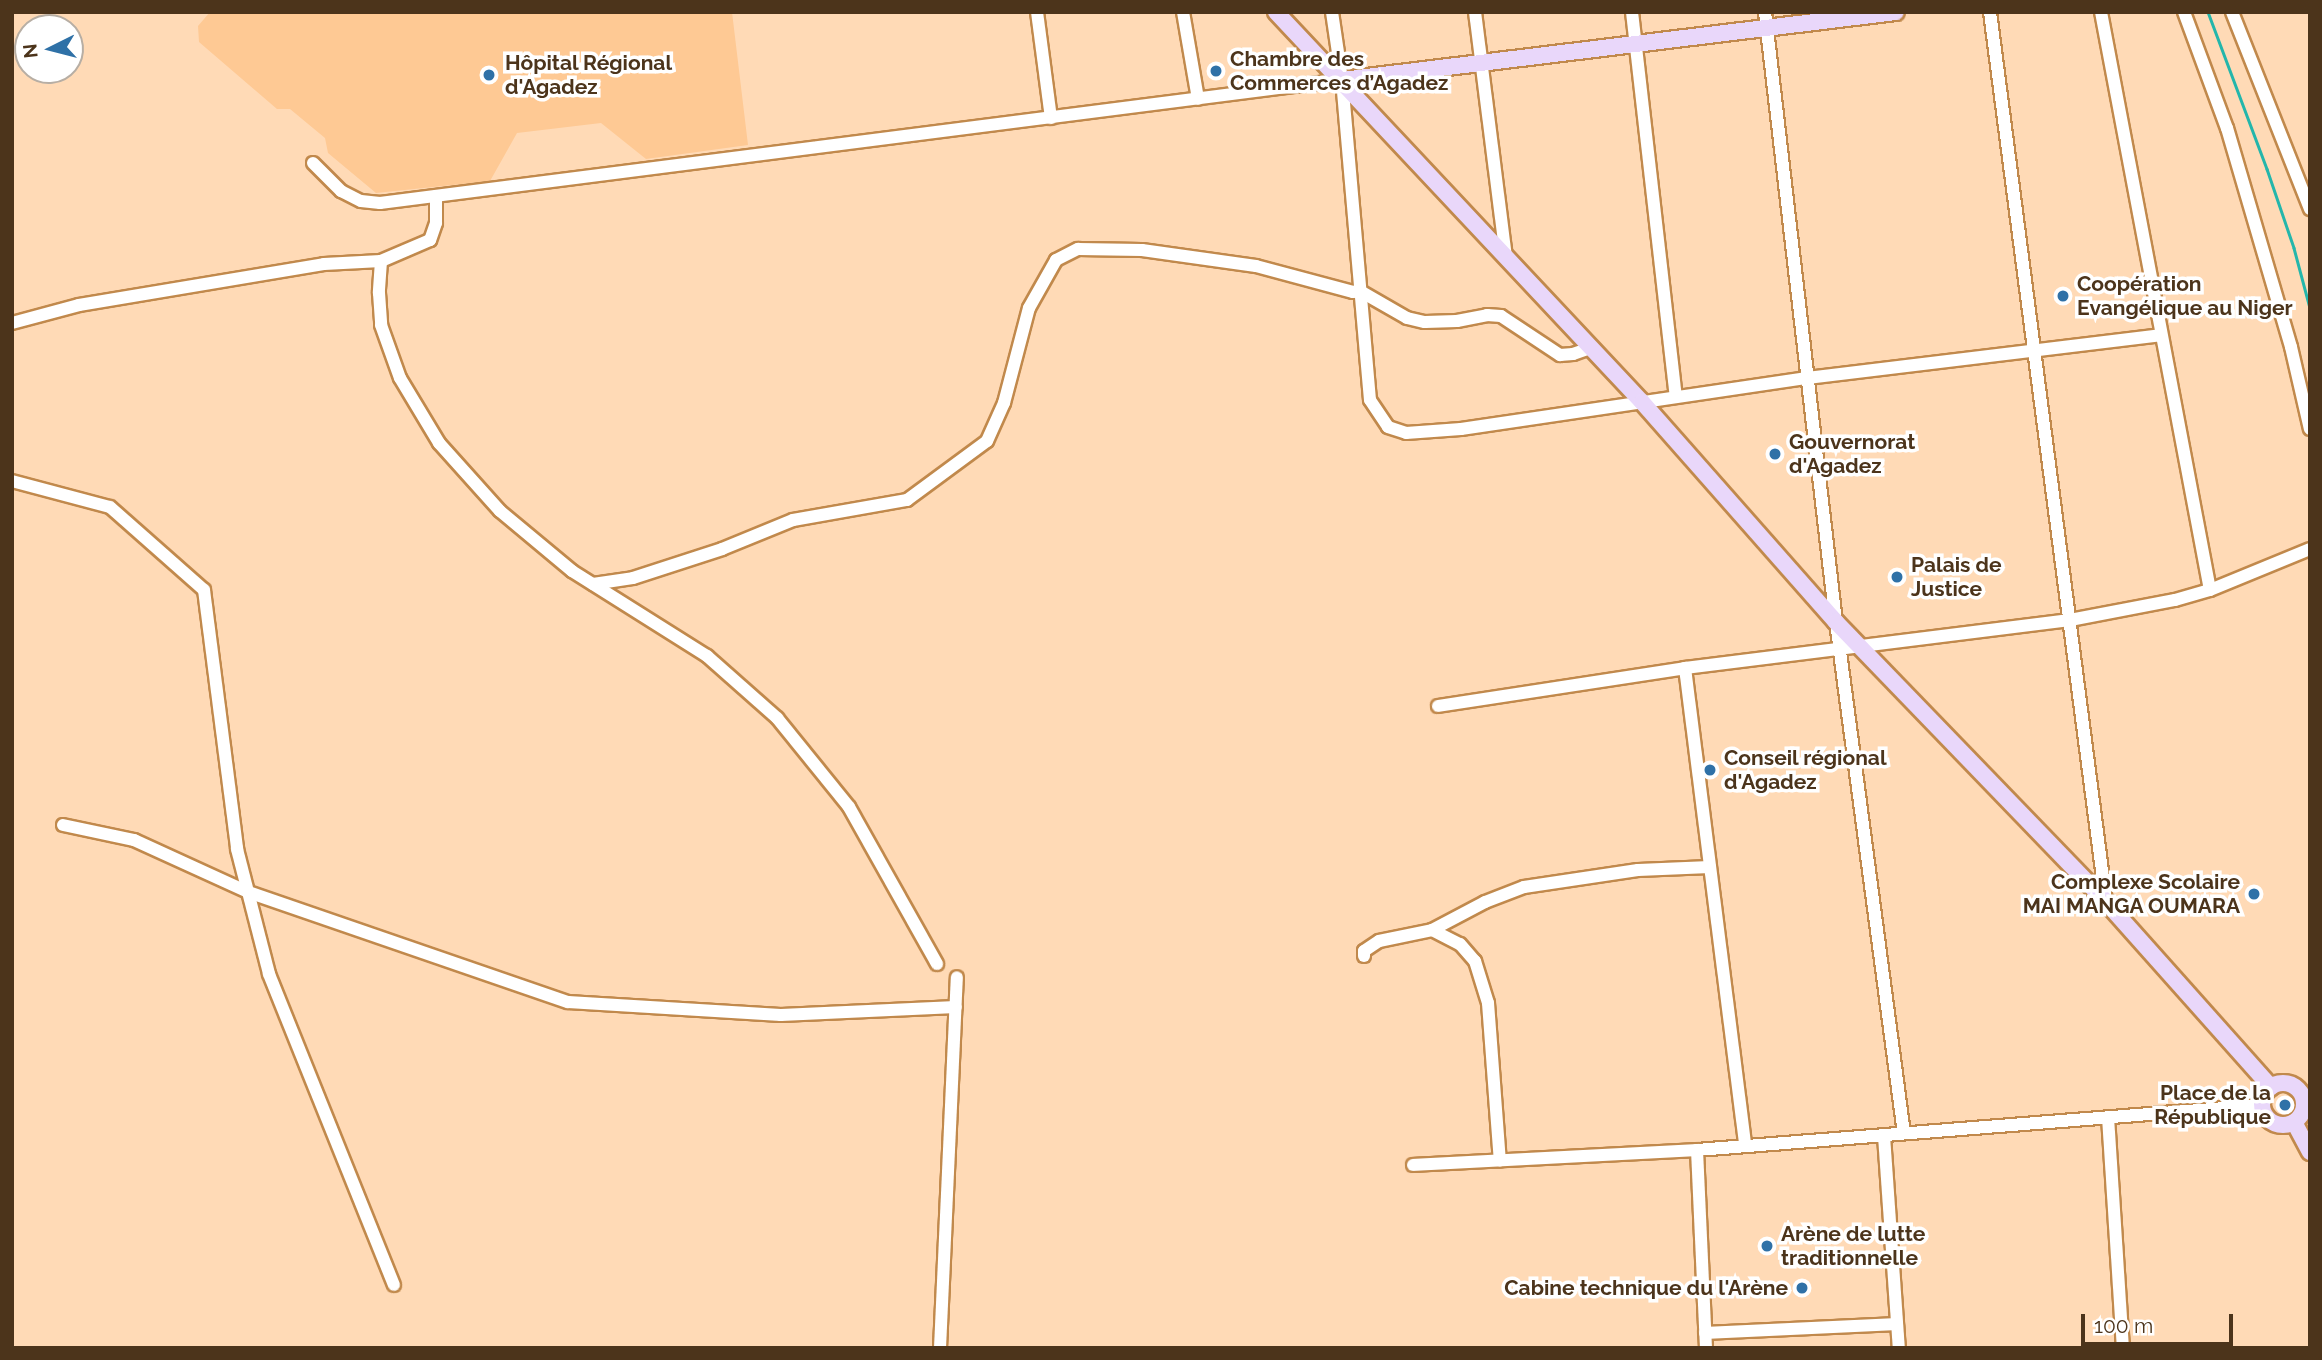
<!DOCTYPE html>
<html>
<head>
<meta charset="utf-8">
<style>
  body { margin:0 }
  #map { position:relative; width:2322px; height:1360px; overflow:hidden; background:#ffdab6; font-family:Raleway,sans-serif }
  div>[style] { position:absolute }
  .built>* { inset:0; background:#fec994 }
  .stream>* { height:2.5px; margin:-1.25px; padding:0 1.25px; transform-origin:1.25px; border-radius:1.25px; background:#24b6ab }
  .roads { filter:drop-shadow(2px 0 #c1894c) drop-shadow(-2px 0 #c1894c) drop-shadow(0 2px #c1894c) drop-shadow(0 -2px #c1894c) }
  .street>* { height:12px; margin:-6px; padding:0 6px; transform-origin:6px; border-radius:6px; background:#fff }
  .secondary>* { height:16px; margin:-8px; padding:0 8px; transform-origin:8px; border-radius:8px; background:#e9d7fa }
  .secondary>.ring { margin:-8px; padding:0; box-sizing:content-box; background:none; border:16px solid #e9d7fa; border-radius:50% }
  .dots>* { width:19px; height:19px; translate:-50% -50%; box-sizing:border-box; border:4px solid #fff; border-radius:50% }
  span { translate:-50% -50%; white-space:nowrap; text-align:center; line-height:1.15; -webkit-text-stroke:7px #fff; paint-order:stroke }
  .poi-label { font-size:21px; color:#4c341b; font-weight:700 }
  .left { translate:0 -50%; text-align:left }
  .right { translate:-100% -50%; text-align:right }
  .frame { position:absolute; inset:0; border:14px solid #4c341b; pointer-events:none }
  .north { position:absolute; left:14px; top:14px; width:70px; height:70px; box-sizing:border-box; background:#fff; border:2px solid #b7aea4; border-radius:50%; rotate:264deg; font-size:19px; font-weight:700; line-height:28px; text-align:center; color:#4c341b }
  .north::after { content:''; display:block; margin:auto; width:24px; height:32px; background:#2f71a7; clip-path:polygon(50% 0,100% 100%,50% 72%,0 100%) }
  .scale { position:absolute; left:2081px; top:1314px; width:152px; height:32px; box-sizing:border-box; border:4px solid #4c341b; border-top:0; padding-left:9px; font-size:21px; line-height:24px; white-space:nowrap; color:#4c341b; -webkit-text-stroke:5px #fff; paint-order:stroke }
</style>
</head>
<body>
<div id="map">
  <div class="built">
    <div style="clip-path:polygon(210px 12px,732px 12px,748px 145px,646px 159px,601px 123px,517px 133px,490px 181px,376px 193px,328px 153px,325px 138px,290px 109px,277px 109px,199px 42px,198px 26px)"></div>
  </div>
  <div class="stream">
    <div style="left:2208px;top:12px;width:168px;rotate:69.4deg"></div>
    <div style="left:2267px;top:169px;width:83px;rotate:71.1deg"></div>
    <div style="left:2294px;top:248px;width:62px;rotate:75.1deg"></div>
  </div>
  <div class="roads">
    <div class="street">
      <div style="left:1037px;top:12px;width:107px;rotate:82.5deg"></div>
      <div style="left:1183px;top:12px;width:88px;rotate:80.2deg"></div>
      <div style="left:1332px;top:12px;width:69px;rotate:81.6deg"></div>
      <div style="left:1342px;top:80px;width:321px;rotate:85deg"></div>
      <div style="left:1370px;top:400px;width:32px;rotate:56deg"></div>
      <div style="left:1388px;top:427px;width:19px;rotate:18deg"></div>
      <div style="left:1406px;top:433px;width:55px;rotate:-4.2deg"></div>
      <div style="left:1461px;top:429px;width:350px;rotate:-8.4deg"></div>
      <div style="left:1807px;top:378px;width:356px;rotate:-6.9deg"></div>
      <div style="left:1475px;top:12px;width:248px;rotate:82.8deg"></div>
      <div style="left:1632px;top:12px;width:387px;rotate:83.5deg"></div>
      <div style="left:1765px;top:12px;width:614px;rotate:83.36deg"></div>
      <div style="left:1836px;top:622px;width:516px;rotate:82.43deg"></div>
      <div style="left:1990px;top:12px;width:898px;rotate:82.57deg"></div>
      <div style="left:2101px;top:12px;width:588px;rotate:79.32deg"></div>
      <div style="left:2184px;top:12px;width:124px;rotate:69.7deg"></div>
      <div style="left:2227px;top:128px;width:228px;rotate:73.7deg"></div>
      <div style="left:2291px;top:347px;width:84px;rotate:77deg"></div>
      <div style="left:2232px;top:12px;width:212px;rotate:68.4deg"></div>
      <div style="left:313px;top:163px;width:40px;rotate:45deg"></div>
      <div style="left:341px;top:191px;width:22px;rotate:27deg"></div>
      <div style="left:361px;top:201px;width:19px;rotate:6deg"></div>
      <div style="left:380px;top:203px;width:970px;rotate:-7.29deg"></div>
      <div style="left:436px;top:196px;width:27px;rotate:90deg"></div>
      <div style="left:436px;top:223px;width:18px;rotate:109deg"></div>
      <div style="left:430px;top:240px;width:53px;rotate:156.8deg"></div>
      <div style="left:381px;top:261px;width:32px;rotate:94deg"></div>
      <div style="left:379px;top:293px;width:32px;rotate:86deg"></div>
      <div style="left:381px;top:325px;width:56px;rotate:70.3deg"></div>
      <div style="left:400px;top:378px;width:76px;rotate:59deg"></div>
      <div style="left:439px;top:443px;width:91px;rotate:48.1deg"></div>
      <div style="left:500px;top:511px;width:94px;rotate:39.8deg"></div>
      <div style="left:572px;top:571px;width:160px;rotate:32.2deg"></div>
      <div style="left:707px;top:656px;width:94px;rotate:41.5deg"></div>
      <div style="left:777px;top:718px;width:114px;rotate:51deg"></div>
      <div style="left:849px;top:807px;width:180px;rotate:60.7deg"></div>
      <div style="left:12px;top:323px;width:69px;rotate:-15deg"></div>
      <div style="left:79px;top:305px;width:248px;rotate:-9.5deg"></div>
      <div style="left:324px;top:264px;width:57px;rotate:-3deg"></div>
      <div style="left:12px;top:481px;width:101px;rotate:14.9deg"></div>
      <div style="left:110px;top:507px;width:125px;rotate:41.4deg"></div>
      <div style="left:204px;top:590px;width:261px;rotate:82.7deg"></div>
      <div style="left:237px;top:849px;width:129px;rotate:75.6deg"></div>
      <div style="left:269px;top:974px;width:335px;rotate:68.1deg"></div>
      <div style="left:593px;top:584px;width:40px;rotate:-8.5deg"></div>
      <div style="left:633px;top:578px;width:94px;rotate:-18deg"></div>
      <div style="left:722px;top:549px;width:77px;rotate:-22.2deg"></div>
      <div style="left:793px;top:520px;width:116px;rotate:-10deg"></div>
      <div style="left:907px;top:500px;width:99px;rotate:-36.4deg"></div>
      <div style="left:987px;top:441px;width:42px;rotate:-65.9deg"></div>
      <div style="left:1004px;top:403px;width:98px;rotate:-75.3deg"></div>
      <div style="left:1029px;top:308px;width:55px;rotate:-60.6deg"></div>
      <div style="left:1056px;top:260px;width:25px;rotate:-27deg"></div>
      <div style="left:1078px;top:249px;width:64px;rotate:0.9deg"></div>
      <div style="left:1142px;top:250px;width:115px;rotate:8deg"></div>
      <div style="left:1256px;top:266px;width:100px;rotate:15deg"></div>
      <div style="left:1353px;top:292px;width:7px;rotate:-8deg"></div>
      <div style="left:1360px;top:291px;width:54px;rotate:29.9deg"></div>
      <div style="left:1407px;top:318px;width:18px;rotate:13deg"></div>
      <div style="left:1425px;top:322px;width:32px;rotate:-2deg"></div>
      <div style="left:1457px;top:321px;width:31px;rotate:-11deg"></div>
      <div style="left:1487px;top:315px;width:14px;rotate:4deg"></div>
      <div style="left:1501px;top:316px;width:71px;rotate:33.5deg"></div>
      <div style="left:1560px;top:355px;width:13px;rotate:-4deg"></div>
      <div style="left:1573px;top:354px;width:18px;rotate:-19deg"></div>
      <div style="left:1685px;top:668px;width:481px;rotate:82.8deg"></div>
      <div style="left:1438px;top:706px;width:250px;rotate:-8.7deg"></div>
      <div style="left:1685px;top:668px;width:388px;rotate:-7.1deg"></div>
      <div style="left:2070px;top:620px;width:107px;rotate:-10.8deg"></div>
      <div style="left:2175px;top:600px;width:36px;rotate:-16deg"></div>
      <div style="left:2210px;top:590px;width:108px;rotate:-22.3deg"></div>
      <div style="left:63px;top:825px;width:73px;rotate:11.9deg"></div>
      <div style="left:134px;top:840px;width:125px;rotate:24.5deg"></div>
      <div style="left:248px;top:892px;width:338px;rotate:19deg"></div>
      <div style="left:568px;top:1002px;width:213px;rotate:3.5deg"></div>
      <div style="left:781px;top:1015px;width:175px;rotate:-2.6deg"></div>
      <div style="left:1432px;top:930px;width:31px;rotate:27deg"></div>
      <div style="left:1460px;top:944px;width:23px;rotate:49deg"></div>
      <div style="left:1475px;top:961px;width:44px;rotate:72.8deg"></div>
      <div style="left:1488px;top:1003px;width:158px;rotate:85.7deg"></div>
      <div style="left:1364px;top:956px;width:5px;rotate:-90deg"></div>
      <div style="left:1364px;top:951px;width:18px;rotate:-34deg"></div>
      <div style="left:1379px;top:941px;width:54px;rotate:-11.7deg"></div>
      <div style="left:1432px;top:930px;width:60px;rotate:-27.8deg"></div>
      <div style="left:1485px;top:902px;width:42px;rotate:-21deg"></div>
      <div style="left:1524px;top:887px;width:115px;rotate:-8.5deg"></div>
      <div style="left:1638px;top:870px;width:72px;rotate:-2.4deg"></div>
      <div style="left:2108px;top:1117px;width:231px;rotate:86.3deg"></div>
      <div style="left:1884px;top:1136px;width:213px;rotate:86deg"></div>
      <div style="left:1697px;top:1150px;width:198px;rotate:87.4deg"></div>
      <div style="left:1413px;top:1165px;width:284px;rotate:-3deg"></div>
      <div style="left:1697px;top:1150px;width:567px;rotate:-4.55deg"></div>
      <div style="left:1705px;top:1333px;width:192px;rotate:-2.7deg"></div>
      <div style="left:940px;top:1348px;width:371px;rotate:-87.4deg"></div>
    </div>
    <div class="secondary">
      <div style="left:1276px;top:12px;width:535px;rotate:46.82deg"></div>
      <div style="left:1642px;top:402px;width:293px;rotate:48.6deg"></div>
      <div style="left:1836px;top:622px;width:389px;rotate:46deg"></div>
      <div style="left:2106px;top:902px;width:248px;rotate:48.3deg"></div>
      <div style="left:1342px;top:80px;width:558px;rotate:-7deg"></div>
      <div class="ring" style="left:2262px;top:1083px;width:26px;height:26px"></div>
      <div style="left:2294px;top:1122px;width:34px;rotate:62deg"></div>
    </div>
  </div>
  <div class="dots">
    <div style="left:1216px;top:71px;background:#2f71a7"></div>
    <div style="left:489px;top:75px;background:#2f71a7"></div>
    <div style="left:2063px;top:296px;background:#2f71a7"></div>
    <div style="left:1775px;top:454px;background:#2f71a7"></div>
    <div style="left:1897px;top:577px;background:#2f71a7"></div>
    <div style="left:1710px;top:770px;background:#2f71a7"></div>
    <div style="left:2254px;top:894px;background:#2f71a7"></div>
    <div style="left:2285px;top:1105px;background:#2f71a7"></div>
    <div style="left:1767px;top:1246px;background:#2f71a7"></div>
    <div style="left:1802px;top:1288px;background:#2f71a7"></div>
  </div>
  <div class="poi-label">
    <span class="left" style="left:1230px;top:71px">Chambre des<br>Commerces d’Agadez</span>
    <span class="left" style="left:505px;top:75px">Hôpital Régional<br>d'Agadez</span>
    <span class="left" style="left:2077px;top:296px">Coopération<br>Evangélique au Niger</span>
    <span class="left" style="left:1789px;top:454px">Gouvernorat<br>d'Agadez</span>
    <span class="left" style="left:1911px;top:577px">Palais de<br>Justice</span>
    <span class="left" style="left:1724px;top:770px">Conseil régional<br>d'Agadez</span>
    <span class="right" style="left:2240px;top:894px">Complexe Scolaire<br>MAI MANGA OUMARA</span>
    <span class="right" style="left:2271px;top:1105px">Place de la<br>République</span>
    <span class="left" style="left:1781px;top:1246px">Arène de lutte<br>traditionnelle</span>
    <span class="right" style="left:1788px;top:1288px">Cabine technique du l'Arène</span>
  </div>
  <div class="frame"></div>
  <div class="north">N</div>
  <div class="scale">100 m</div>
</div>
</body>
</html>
